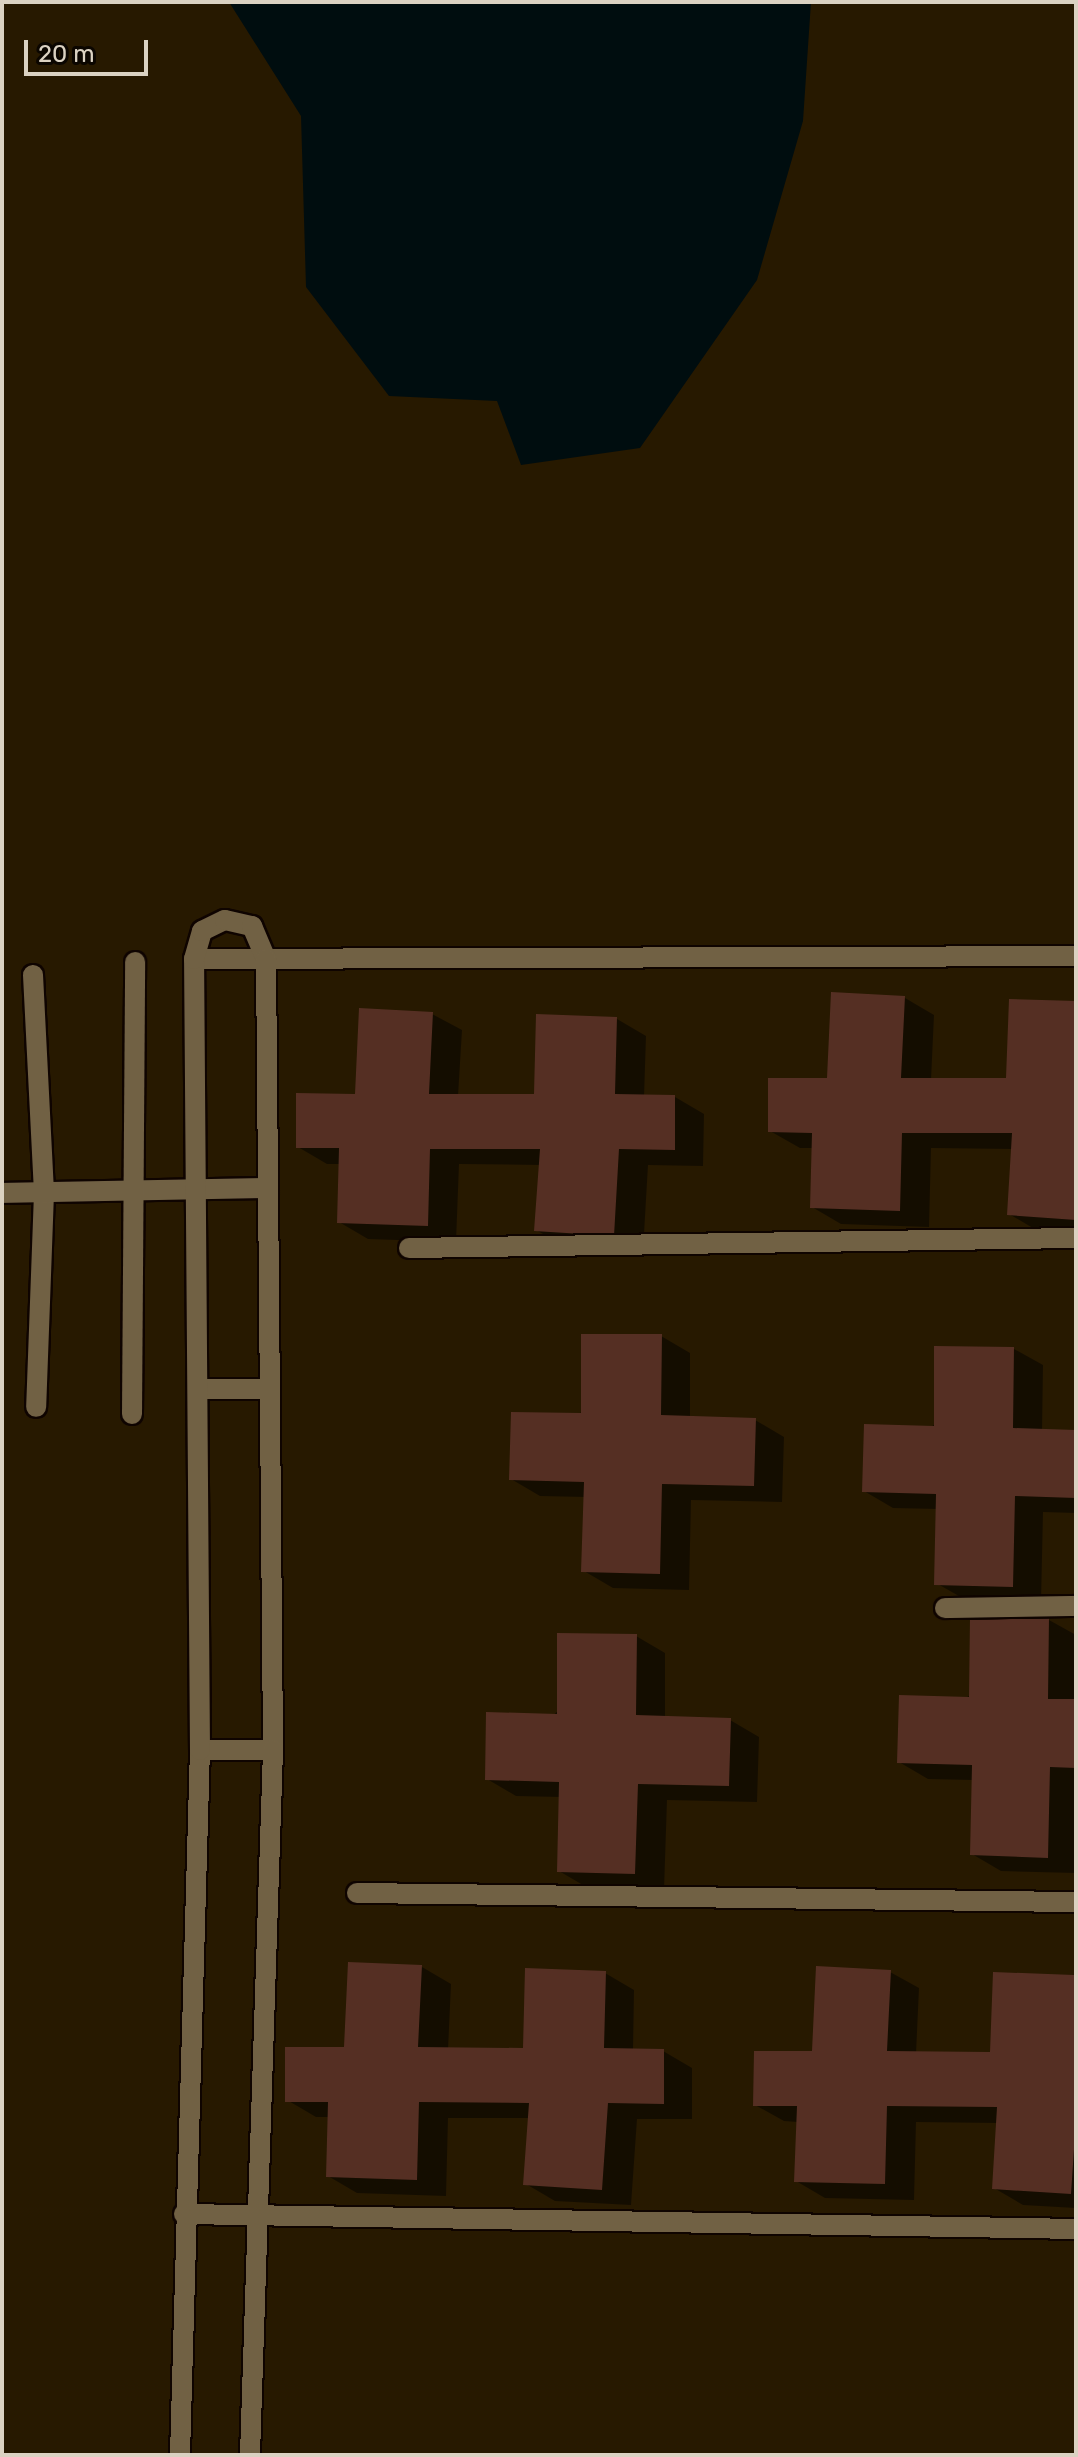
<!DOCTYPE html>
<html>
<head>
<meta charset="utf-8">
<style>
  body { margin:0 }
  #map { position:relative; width:1078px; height:2457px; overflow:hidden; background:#271900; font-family:Rubik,sans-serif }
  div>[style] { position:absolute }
  .water>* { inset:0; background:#000d0f }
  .shadow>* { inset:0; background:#0007 }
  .building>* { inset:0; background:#552f23 }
  .roads { filter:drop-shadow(2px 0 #0f0400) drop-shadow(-2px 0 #0f0400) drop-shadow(0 2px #0f0400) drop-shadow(0 -2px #0f0400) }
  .lane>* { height:20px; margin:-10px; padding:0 10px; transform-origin:10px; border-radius:10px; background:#716144 }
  span { translate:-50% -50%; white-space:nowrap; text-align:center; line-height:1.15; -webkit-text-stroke:6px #0b0600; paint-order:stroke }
  .frame { position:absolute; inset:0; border:4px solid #dbd2c2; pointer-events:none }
  .scale { position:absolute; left:24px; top:40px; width:124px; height:36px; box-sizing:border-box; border:4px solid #dbd2c2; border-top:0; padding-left:10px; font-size:24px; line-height:28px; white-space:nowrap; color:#dbd2c2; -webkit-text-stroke:6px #0b0600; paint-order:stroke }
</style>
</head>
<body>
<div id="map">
  <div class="water">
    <div style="clip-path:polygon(229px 2px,811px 2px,803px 121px,757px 280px,640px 448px,521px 465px,497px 401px,389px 396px,306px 287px,301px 116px)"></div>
  </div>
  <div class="shadow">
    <div style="clip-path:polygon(905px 998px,934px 1015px,931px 1080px,1008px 1080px,1076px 1003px,1076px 1234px,1038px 1231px,1009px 1214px,1013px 1149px,931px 1148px,929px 1227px,841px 1224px,812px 1207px,813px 1148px,800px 1148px,770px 1131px,829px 1080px)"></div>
    <div style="clip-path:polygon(432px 1014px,462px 1030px,458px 1096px,536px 1096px,617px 1019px,646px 1036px,644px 1097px,675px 1097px,704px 1114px,703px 1166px,648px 1165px,643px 1251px,566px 1247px,536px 1230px,541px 1165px,459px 1164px,456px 1242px,368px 1239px,339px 1222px,341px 1164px,327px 1164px,298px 1147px,357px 1096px)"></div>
    <div style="clip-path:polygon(661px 1336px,690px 1353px,690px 1418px,755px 1420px,784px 1437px,782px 1502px,691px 1500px,689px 1590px,613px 1588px,584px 1571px,586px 1497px,540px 1496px,511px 1479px)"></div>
    <div style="clip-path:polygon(1014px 1349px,1043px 1365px,1042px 1431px,1076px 1432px,1076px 1513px,1043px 1512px,1041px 1602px,966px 1600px,936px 1583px,938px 1509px,893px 1508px,864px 1491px)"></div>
    <div style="clip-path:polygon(1049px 1620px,1076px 1635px,1076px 1873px,1001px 1871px,972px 1854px,973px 1780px,928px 1779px,899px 1762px)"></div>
    <div style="clip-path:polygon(636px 1636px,665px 1653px,665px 1718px,730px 1720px,759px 1737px,757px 1802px,667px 1800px,664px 1890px,588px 1888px,559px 1871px,561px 1797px,516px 1796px,487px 1779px)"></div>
    <div style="clip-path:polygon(422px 1967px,451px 1984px,448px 2050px,525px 2050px,605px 1973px,634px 1990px,633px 2050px,663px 2051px,692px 2068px,692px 2119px,637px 2119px,631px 2205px,555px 2201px,526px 2184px,530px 2118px,448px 2118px,446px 2196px,357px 2193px,328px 2176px,330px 2117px,316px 2117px,287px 2100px,346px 2049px)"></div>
    <div style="clip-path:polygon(890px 1972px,919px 1988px,916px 2054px,992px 2054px,1076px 1979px,1076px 2208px,1023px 2205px,994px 2188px,998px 2123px,916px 2122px,914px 2200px,825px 2198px,796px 2181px,798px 2122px,784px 2121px,755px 2105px,814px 2053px)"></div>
  </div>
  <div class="building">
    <div style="clip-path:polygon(831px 992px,905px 996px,901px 1078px,1006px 1078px,1009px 999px,1076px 1001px,1076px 1220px,1007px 1215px,1012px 1133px,902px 1133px,900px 1211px,810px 1208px,812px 1133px,768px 1132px,768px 1078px,827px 1078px)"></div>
    <div style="clip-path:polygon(359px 1008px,433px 1012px,429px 1094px,534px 1094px,536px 1014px,617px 1017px,615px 1094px,675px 1095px,675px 1150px,619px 1149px,614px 1236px,534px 1231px,540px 1149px,430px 1149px,428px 1226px,337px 1223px,339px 1148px,296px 1148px,296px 1093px,355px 1094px)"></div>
    <div style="clip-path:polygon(581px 1334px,662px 1334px,661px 1415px,756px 1418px,754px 1486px,662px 1484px,660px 1574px,581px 1572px,584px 1482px,509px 1480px,511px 1412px,581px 1413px)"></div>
    <div style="clip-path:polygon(934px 1346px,1014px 1347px,1013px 1428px,1076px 1430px,1076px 1498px,1015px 1496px,1013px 1587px,934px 1585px,936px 1494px,862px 1492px,864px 1424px,934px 1426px)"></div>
    <div style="clip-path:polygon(970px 1617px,1049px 1618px,1048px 1699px,1076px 1699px,1076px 1768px,1050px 1767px,1048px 1858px,970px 1855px,972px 1765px,897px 1763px,899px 1695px,969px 1697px)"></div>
    <div style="clip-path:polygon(557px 1633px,637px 1634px,636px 1715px,731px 1718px,729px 1786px,638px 1784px,635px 1874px,557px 1872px,559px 1782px,485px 1780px,486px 1712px,557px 1714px)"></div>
    <div style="clip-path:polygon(348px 1962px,422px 1965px,418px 2047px,523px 2048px,525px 1968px,606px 1971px,604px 2048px,664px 2049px,664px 2104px,608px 2103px,602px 2190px,523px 2185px,529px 2103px,419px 2102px,417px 2180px,326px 2177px,328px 2102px,285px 2102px,285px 2047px,344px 2047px)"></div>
    <div style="clip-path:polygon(816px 1966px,891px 1970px,887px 2051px,990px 2052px,993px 1972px,1074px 1975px,1076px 2119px,1071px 2194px,992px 2189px,997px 2107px,887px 2106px,885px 2184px,794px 2182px,797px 2106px,753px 2106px,754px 2051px,812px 2051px)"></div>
  </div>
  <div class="roads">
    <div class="lane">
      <div style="left:194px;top:959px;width:882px;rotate:-0.19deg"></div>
      <div style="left:33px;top:975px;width:218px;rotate:87.1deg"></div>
      <div style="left:44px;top:1193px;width:214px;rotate:92.1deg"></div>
      <div style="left:2px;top:1193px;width:266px;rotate:-1.1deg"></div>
      <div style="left:409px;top:1248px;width:667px;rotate:-0.86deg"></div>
      <div style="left:201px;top:1389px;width:69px"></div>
      <div style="left:132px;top:1414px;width:452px;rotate:-89.6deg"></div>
      <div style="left:945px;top:1608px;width:131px;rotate:-0.9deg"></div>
      <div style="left:200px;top:1750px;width:73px"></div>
      <div style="left:357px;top:1893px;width:719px;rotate:0.72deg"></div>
      <div style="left:184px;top:2214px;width:892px;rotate:0.96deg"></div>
      <div style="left:180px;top:2455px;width:705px;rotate:-88.38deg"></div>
      <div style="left:200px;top:1750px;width:791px;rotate:-90.43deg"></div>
      <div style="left:194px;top:959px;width:29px;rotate:-74deg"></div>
      <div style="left:202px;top:931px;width:25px;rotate:-26deg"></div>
      <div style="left:225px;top:920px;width:28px;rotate:13deg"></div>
      <div style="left:252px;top:926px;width:36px;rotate:67deg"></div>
      <div style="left:266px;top:959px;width:791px;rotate:89.49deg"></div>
      <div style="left:273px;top:1750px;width:705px;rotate:91.87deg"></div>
    </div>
  </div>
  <div class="frame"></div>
  <div class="scale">20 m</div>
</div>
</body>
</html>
